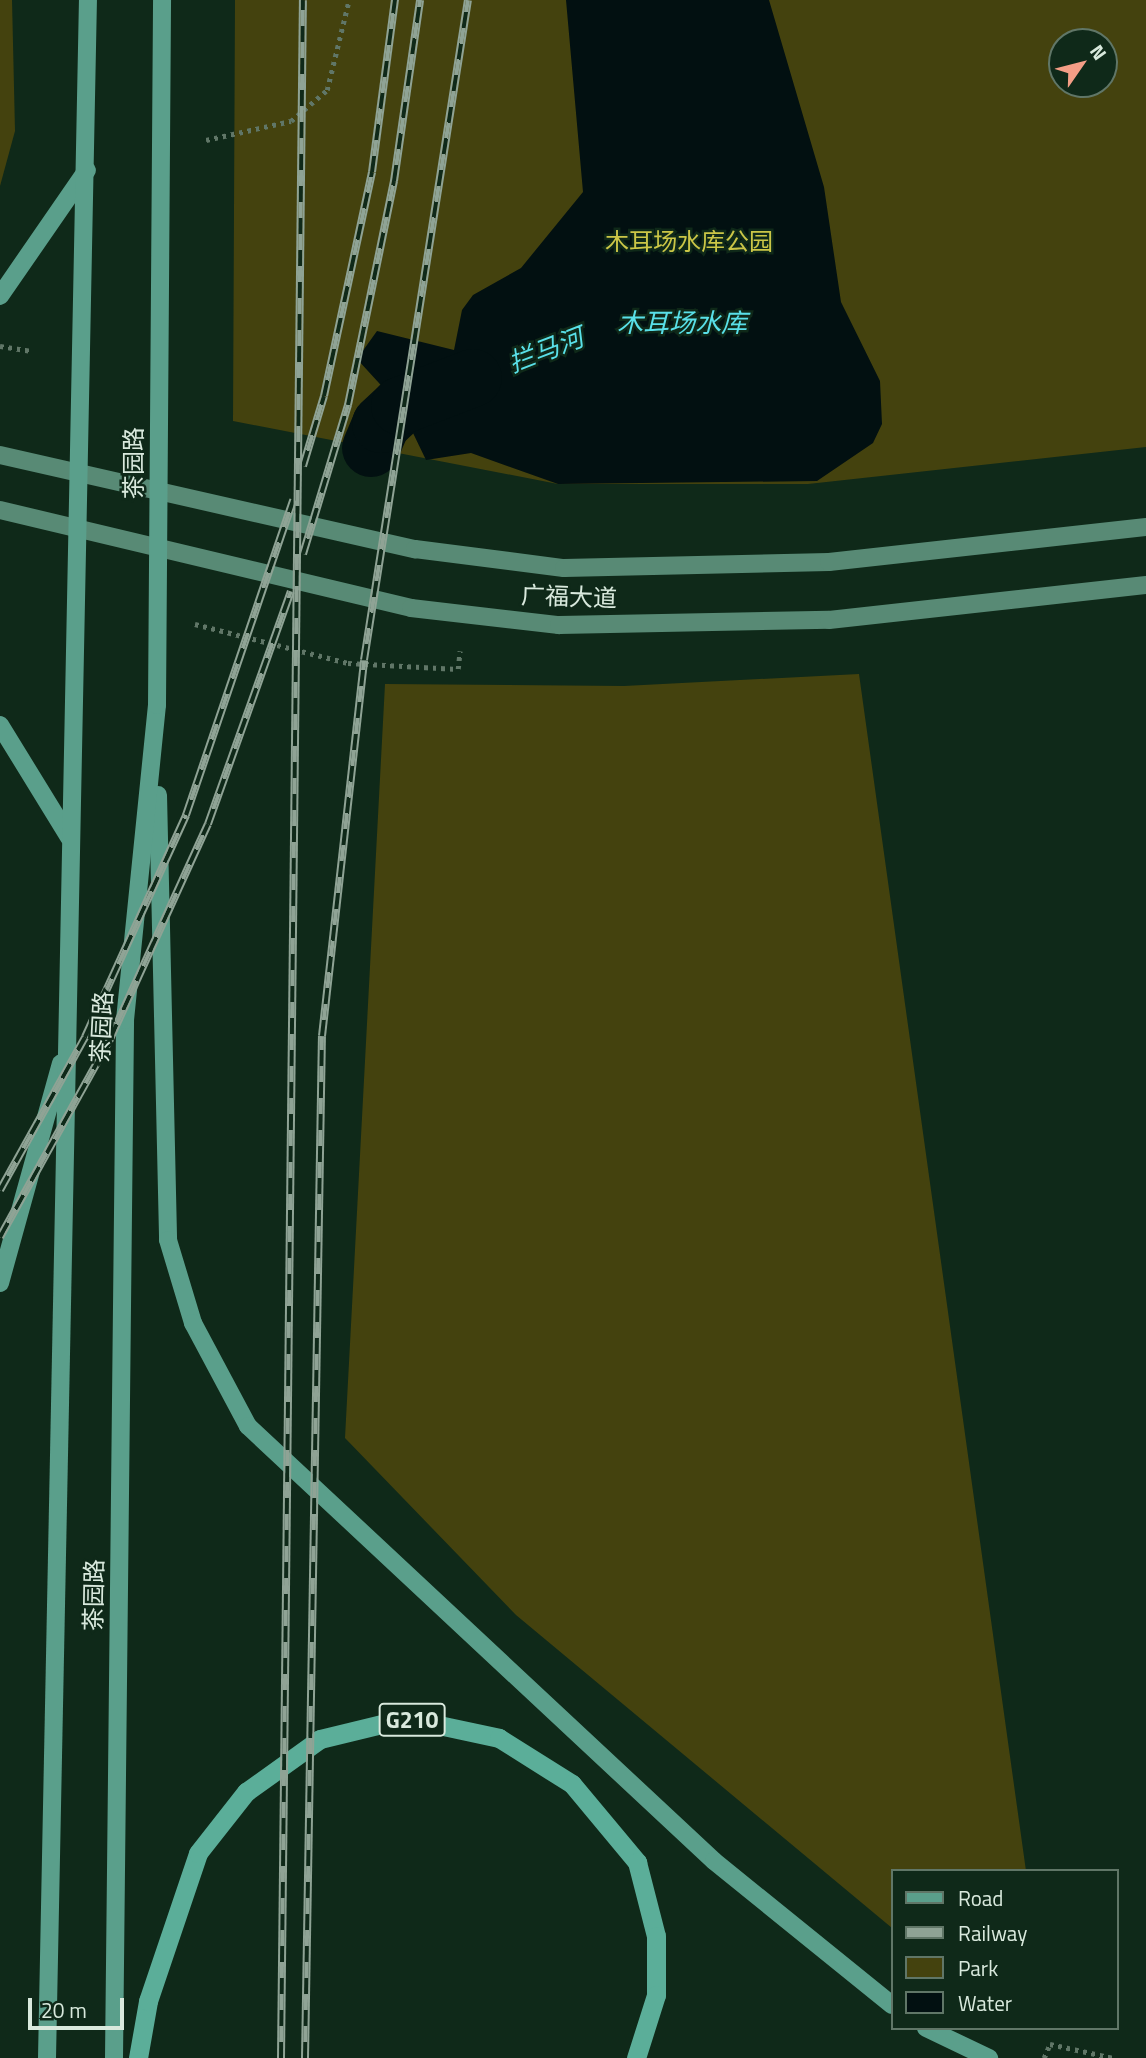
<!DOCTYPE html>
<html>
<head>
<meta charset="utf-8">
<style>
  body { margin:0 }
  #map { position:relative; width:1146px; height:2058px; overflow:hidden; background:#0f2919; font-family:"Titillium Web","Noto Sans SC",sans-serif }
  div>[style] { position:absolute }
  .green>* { inset:0; background:#44420e }
  .water>* { inset:0; background:#021011 }
  .river>* { height:58px; margin:-29px; padding:0 29px; transform-origin:29px; border-radius:29px; background:#021011 }
  .path>* { height:4.5px; margin-top:-2.25px; transform-origin:0; background:repeating-linear-gradient(90deg,#607667 0 3.5px,transparent 0 8.5px) }
  .secondary>* { height:18px; margin:-9px; padding:0 9px; transform-origin:9px; border-radius:9px; background:#588a75 }
  .primary>* { height:18px; margin:-9px; padding:0 9px; transform-origin:9px; border-radius:9px; background:#5a9f8b }
  .trunk>* { height:19px; margin:-9.5px; padding:0 9.5px; transform-origin:9.5px; border-radius:9.5px; background:#5bae99 }
  .rail>* { height:8px; margin-top:-4px; transform-origin:0; background:repeating-linear-gradient(90deg,#0f2919 0 16px,#8fa395 0 32px); box-sizing:border-box; border-block:2px solid #8fa395 }
  span { translate:-50% -50%; white-space:nowrap; text-align:center; line-height:1.15; -webkit-text-stroke:5px #0f2919; paint-order:stroke }
  .shield-label span { padding:2px 5px; background:#0f2919; border:2px solid; border-radius:5px; -webkit-text-stroke-width:0 }
  .shield-label { font-size:23px; color:#d9e9dd; font-weight:700 }
  .park-label { font-size:24px; color:#cbc647 }
  .street-label { font-size:24px; color:#d9e9dd }
  .water-label { font-size:26px; color:#59e0e8; font-style:italic }
  .legend { position:absolute; left:891px; top:1869px; width:228px; height:161px; box-sizing:border-box; background:#0f2919; border:2px solid #607667; margin:0; padding:9px 12px; list-style:none; font-size:21px; color:#d9e9dd }
  .legend li { display:flex; align-items:center; gap:14px; height:35px }
  .legend b { width:35px; border:2px solid #607667 }
  .north { position:absolute; left:1048px; top:28px; width:70px; height:70px; box-sizing:border-box; background:#0f2919; border:2px solid #607667; border-radius:50%; rotate:55deg; font-size:19px; font-weight:700; line-height:28px; text-align:center; color:#d9e9dd }
  .north::after { content:''; display:block; margin:auto; width:24px; height:32px; background:#f49e86; clip-path:polygon(50% 0,100% 100%,50% 72%,0 100%) }
  .scale { position:absolute; left:28px; top:1998px; width:96px; height:32px; box-sizing:border-box; border:4px solid #d9e9dd; border-top:0; padding-left:9px; font-size:21px; line-height:24px; white-space:nowrap; color:#d9e9dd; -webkit-text-stroke:5px #0f2919; paint-order:stroke }
</style>
</head>
<body>
<div id="map">
  <div class="green">
    <div style="clip-path:polygon(0 0,12px 0,15px 131px,0 186px)"></div>
    <div style="clip-path:polygon(evenodd,235px 0,1146px 0,1146px 447px,808px 484px,558px 484px,233px 421px,235px 0,1062px 42px,1104px 42px,1104px 84px,1062px 84px,1062px 42px)"></div>
    <div style="clip-path:polygon(859px 674px,1026px 1871px,892px 1871px,892px 1928px,516px 1615px,345px 1438px,385px 684px,624px 686px)"></div>
  </div>
  <div class="water">
    <div style="clip-path:polygon(566px 0,769px 0,824px 187px,841px 302px,880px 381px,882px 424px,873px 443px,817px 481px,558px 484px,471px 453px,426px 460px,400px 406px,357px 359px,377px 331px,454px 350px,462px 310px,473px 295px,521px 268px,583px 192px)"></div>
  </div>
  <div class="river">
    <div style="left:371px;top:448px;width:26px;rotate:-67deg"></div>
    <div style="left:381px;top:424px;width:26px;rotate:-43deg"></div>
    <div style="left:400px;top:406px;width:78px;rotate:-21deg"></div>
  </div>
  <div class="path">
    <div style="left:206px;top:140px;width:87px;rotate:-12.6deg"></div>
    <div style="left:291px;top:121px;width:48px;rotate:-40.7deg"></div>
    <div style="left:327px;top:90px;width:93px;rotate:-76.3deg"></div>
    <div style="left:0;top:346px;width:32px;rotate:9deg"></div>
    <div style="left:195px;top:624px;width:158px;rotate:14.3deg"></div>
    <div style="left:348px;top:663px;width:110px;rotate:3.1deg"></div>
    <div style="left:458px;top:669px;width:18px;rotate:-84deg"></div>
    <div style="left:1044px;top:2058px;width:15px;rotate:-67deg"></div>
    <div style="left:1050px;top:2044px;width:65px;rotate:12.5deg"></div>
  </div>
  <div class="secondary">
    <div style="left:0;top:455px;width:426px;rotate:12.8deg"></div>
    <div style="left:415px;top:549px;width:150px;rotate:7.3deg"></div>
    <div style="left:564px;top:568px;width:265px;rotate:-1.3deg"></div>
    <div style="left:829px;top:562px;width:319px;rotate:-6.3deg"></div>
    <div style="left:0;top:510px;width:423px;rotate:13.4deg"></div>
    <div style="left:411px;top:608px;width:149px;rotate:6.6deg"></div>
    <div style="left:559px;top:625px;width:270px;rotate:-1.1deg"></div>
    <div style="left:829px;top:620px;width:319px;rotate:-6.3deg"></div>
  </div>
  <div class="primary">
    <div style="left:0;top:296px;width:153px;rotate:-55.4deg"></div>
    <div style="left:0;top:725px;width:132px;rotate:58.4deg"></div>
    <div style="left:158px;top:795px;width:445px;rotate:88.7deg"></div>
    <div style="left:168px;top:1240px;width:87px;rotate:73.2deg"></div>
    <div style="left:193px;top:1323px;width:117px;rotate:61.9deg"></div>
    <div style="left:248px;top:1426px;width:637px;rotate:43.03deg"></div>
    <div style="left:714px;top:1861px;width:229px;rotate:39deg"></div>
    <div style="left:0;top:1283px;width:228px;rotate:-74.5deg"></div>
    <div style="left:926px;top:2028px;width:70px;rotate:25.5deg"></div>
    <div style="left:47px;top:2058px;width:2058px;rotate:-88.86deg"></div>
    <div style="left:114px;top:2058px;width:1038px;rotate:-89.39deg"></div>
    <div style="left:125px;top:1020px;width:317px;rotate:-84.2deg"></div>
    <div style="left:157px;top:705px;width:705px;rotate:-89.59deg"></div>
  </div>
  <div class="trunk">
    <div style="left:138px;top:2058px;width:58px;rotate:-80deg"></div>
    <div style="left:148px;top:2001px;width:156px;rotate:-71.3deg"></div>
    <div style="left:198px;top:1853px;width:78px;rotate:-51.8deg"></div>
    <div style="left:246px;top:1792px;width:91px;rotate:-35.6deg"></div>
    <div style="left:320px;top:1739px;width:89px;rotate:-13.7deg"></div>
    <div style="left:406px;top:1718px;width:95px;rotate:12.1deg"></div>
    <div style="left:499px;top:1738px;width:86px;rotate:32.2deg"></div>
    <div style="left:572px;top:1784px;width:102px;rotate:50.2deg"></div>
    <div style="left:637px;top:1862px;width:76px;rotate:75.6deg"></div>
    <div style="left:656px;top:1936px;width:59px;rotate:90deg"></div>
    <div style="left:656px;top:1995px;width:66px;rotate:107.6deg"></div>
  </div>
  <div class="rail">
    <div style="left:303px;top:466px;width:73px;rotate:-73.3deg"></div>
    <div style="left:324px;top:396px;width:229px;rotate:-77.9deg"></div>
    <div style="left:372px;top:172px;width:174px;rotate:-82.4deg"></div>
    <div style="left:303px;top:554px;width:156px;rotate:-73.2deg"></div>
    <div style="left:348px;top:405px;width:229px;rotate:-78.4deg"></div>
    <div style="left:394px;top:181px;width:183px;rotate:-81.8deg"></div>
    <div style="left:0;top:1190px;width:175px;rotate:-60.9deg"></div>
    <div style="left:85px;top:1037px;width:244px;rotate:-65.5deg"></div>
    <div style="left:186px;top:815px;width:333px;rotate:-71.2deg"></div>
    <div style="left:0;top:1237px;width:227px;rotate:-60.9deg"></div>
    <div style="left:110px;top:1039px;width:236px;rotate:-65.5deg"></div>
    <div style="left:208px;top:824px;width:247px;rotate:-70.4deg"></div>
    <div style="left:281px;top:2058px;width:2058px;rotate:-89.39deg"></div>
    <div style="left:305px;top:2058px;width:1022px;rotate:-89.05deg"></div>
    <div style="left:322px;top:1036px;width:378px;rotate:-83.6deg"></div>
    <div style="left:364px;top:660px;width:668px;rotate:-81.05deg"></div>
  </div>
  <div class="shield-label">
    <span style="left:412px;top:1720px">G210</span>
  </div>
  <div class="park-label">
    <span style="left:689px;top:242px">木耳场水库公园</span>
  </div>
  <div class="street-label">
    <span style="left:134px;top:463px;rotate:-90deg">茶园路</span>
    <span style="left:569px;top:597px;rotate:2deg">广福大道</span>
    <span style="left:102px;top:1027px;rotate:-87deg">茶园路</span>
    <span style="left:94px;top:1595px;rotate:-89deg">茶园路</span>
  </div>
  <div class="water-label">
    <span style="left:682px;top:323px">木耳场水库</span>
    <span style="left:546px;top:350px;rotate:-21deg">拦马河</span>
  </div>
  <ul class="legend">
  <li><b style="height:9px;background:#5a9f8b"></b>Road</li>
  <li><b style="height:9px;background:#8fa395"></b>Railway</li>
  <li><b style="height:19px;background:#44420e"></b>Park</li>
  <li><b style="height:19px;background:#021011"></b>Water</li>
  </ul>
  <div class="north">N</div>
  <div class="scale">20 m</div>
</div>
</body>
</html>
